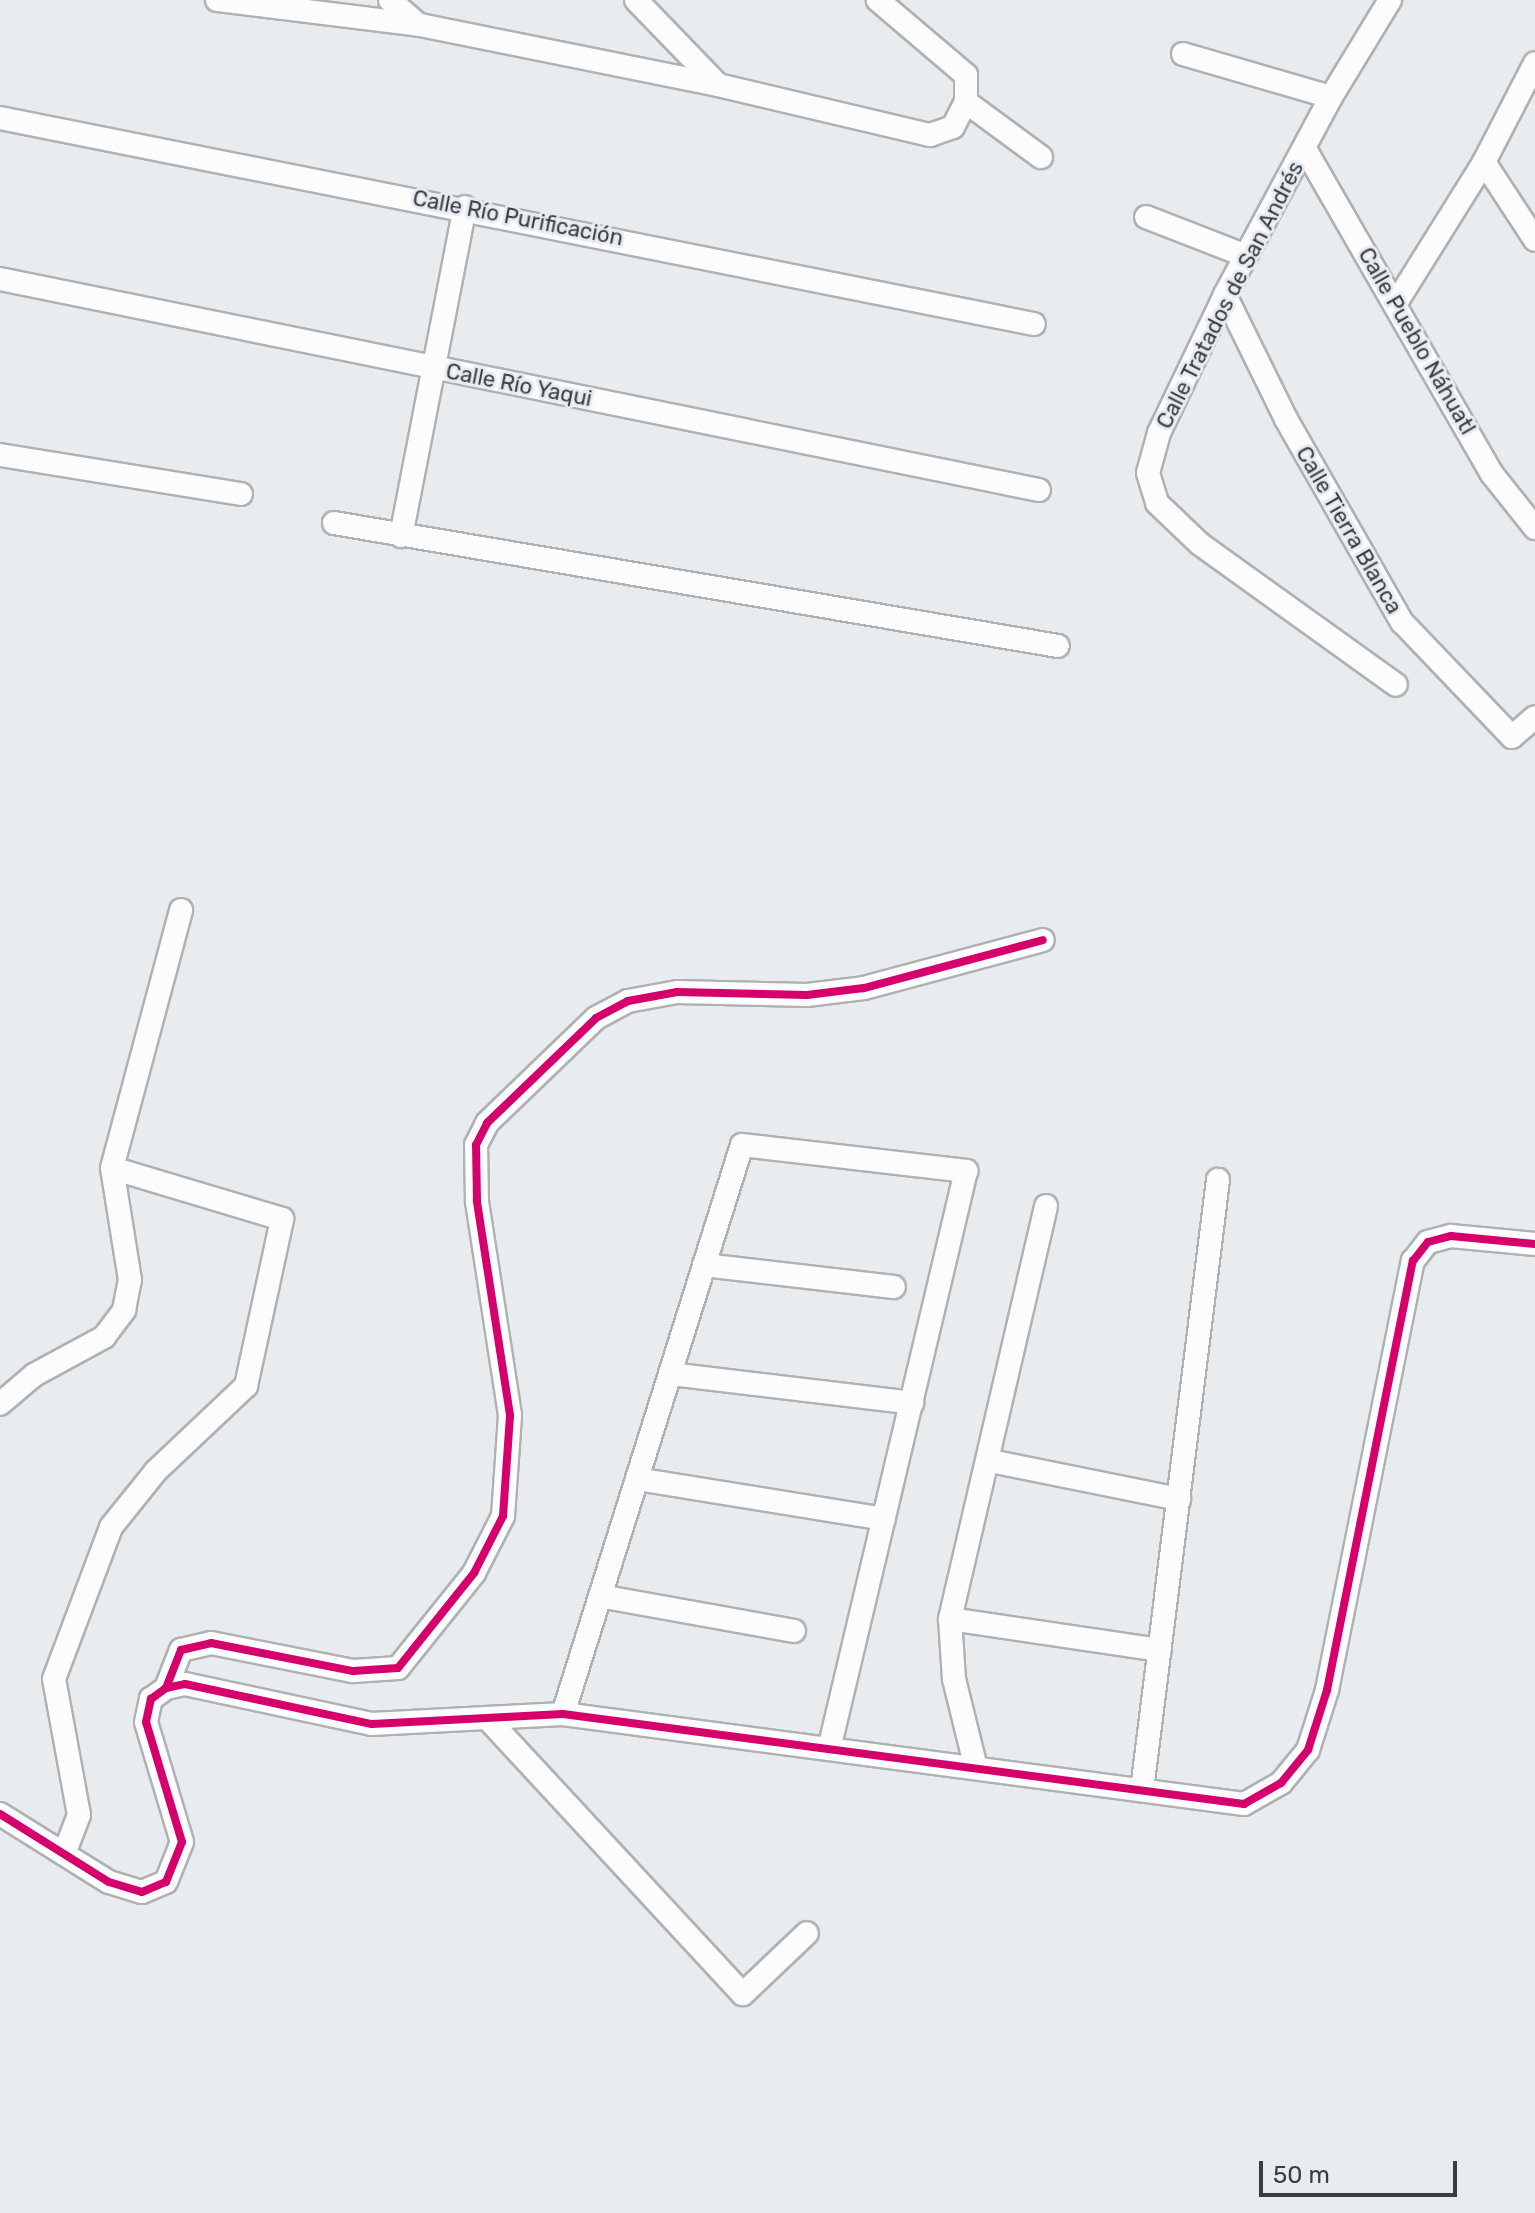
<!DOCTYPE html>
<html>
<head>
<meta charset="utf-8">
<style>
  body { margin:0 }
  #map { position:relative; width:1535px; height:2213px; overflow:hidden; background:#e9ecef; font-family:Rubik,sans-serif }
  div>[style] { position:absolute }
  .roads { filter:drop-shadow(2px 0 #afb1b3) drop-shadow(-2px 0 #afb1b3) drop-shadow(0 2px #afb1b3) drop-shadow(0 -2px #afb1b3) }
  .minor>* { height:22px; margin:-11px; padding:0 11px; transform-origin:11px; border-radius:11px; background:#fcfcfd }
  .cycleway>* { height:8px; margin:-4px; padding:0 4px; transform-origin:4px; border-radius:4px; background:#d6006c }
  span { translate:-50% -50%; white-space:nowrap; text-align:center; line-height:1.15; -webkit-text-stroke:6px #e6ecf2; paint-order:stroke }
  .street-label { font-size:22px; color:#3a3d3f }
  .scale { position:absolute; left:1259px; top:2161px; width:198px; height:36px; box-sizing:border-box; border:4px solid #3a3d3f; border-top:0; padding-left:10px; font-size:24px; line-height:28px; white-space:nowrap; color:#3a3d3f; -webkit-text-stroke:6px #e6ecf2; paint-order:stroke }
</style>
</head>
<body>
<div id="map">
  <div class="roads">
    <div class="minor">
      <div style="left:217px;top:0;width:205px;rotate:7deg"></div>
      <div style="left:420px;top:25px;width:304px;rotate:11.4deg"></div>
      <div style="left:718px;top:85px;width:218px;rotate:13.3deg"></div>
      <div style="left:930px;top:135px;width:24px;rotate:-19deg"></div>
      <div style="left:953px;top:127px;width:28px;rotate:-63deg"></div>
      <div style="left:966px;top:102px;width:27px;rotate:-90deg"></div>
      <div style="left:966px;top:75px;width:116px;rotate:-139.6deg"></div>
      <div style="left:390px;top:0;width:38px;rotate:41deg"></div>
      <div style="left:636px;top:0;width:118px;rotate:46deg"></div>
      <div style="left:1390px;top:0;width:114px;rotate:121.3deg"></div>
      <div style="left:1331px;top:97px;width:225px;rotate:118.2deg"></div>
      <div style="left:1225px;top:295px;width:153px;rotate:115.6deg"></div>
      <div style="left:1159px;top:433px;width:41px;rotate:105.4deg"></div>
      <div style="left:1148px;top:473px;width:31px;rotate:73deg"></div>
      <div style="left:1157px;top:503px;width:59px;rotate:43.6deg"></div>
      <div style="left:1200px;top:544px;width:241px;rotate:35.7deg"></div>
      <div style="left:1183px;top:54px;width:154px;rotate:16.2deg"></div>
      <div style="left:966px;top:102px;width:93px;rotate:36.3deg"></div>
      <div style="left:0;top:118px;width:1054px;rotate:11.27deg"></div>
      <div style="left:1305px;top:149px;width:375px;rotate:60.1deg"></div>
      <div style="left:1492px;top:474px;width:69px;rotate:51.5deg"></div>
      <div style="left:1484px;top:162px;width:93px;rotate:56.8deg"></div>
      <div style="left:1146px;top:217px;width:107px;rotate:21.3deg"></div>
      <div style="left:0;top:279px;width:1060px;rotate:11.48deg"></div>
      <div style="left:1225px;top:295px;width:138px;rotate:63.8deg"></div>
      <div style="left:1286px;top:419px;width:234px;rotate:60.3deg"></div>
      <div style="left:1402px;top:622px;width:159px;rotate:46.3deg"></div>
      <div style="left:1512px;top:737px;width:30px;rotate:-41deg"></div>
      <div style="left:1396px;top:303px;width:166px;rotate:-58deg"></div>
      <div style="left:1484px;top:162px;width:111px;rotate:-62.7deg"></div>
      <div style="left:0;top:455px;width:244px;rotate:9.2deg"></div>
      <div style="left:334px;top:523px;width:734px;rotate:9.64deg"></div>
      <div style="left:401px;top:536px;width:335px;rotate:-79deg"></div>
      <div style="left:704px;top:1265px;width:191px;rotate:6.6deg"></div>
      <div style="left:670px;top:1374px;width:244px;rotate:6.8deg"></div>
      <div style="left:0;top:1404px;width:45px;rotate:-40.5deg"></div>
      <div style="left:34px;top:1375px;width:80px;rotate:-28.5deg"></div>
      <div style="left:104px;top:1337px;width:34px;rotate:-53deg"></div>
      <div style="left:124px;top:1310px;width:31px;rotate:-79deg"></div>
      <div style="left:130px;top:1280px;width:113px;rotate:-99.1deg"></div>
      <div style="left:112px;top:1168px;width:267px;rotate:-75deg"></div>
      <div style="left:990px;top:1461px;width:193px;rotate:11.4deg"></div>
      <div style="left:637px;top:1479px;width:250px;rotate:9.2deg"></div>
      <div style="left:600px;top:1596px;width:197px;rotate:10.2deg"></div>
      <div style="left:950px;top:1619px;width:212px;rotate:8.4deg"></div>
      <div style="left:166px;top:1688px;width:41px;rotate:-68.5deg"></div>
      <div style="left:181px;top:1650px;width:31px;rotate:-13deg"></div>
      <div style="left:211px;top:1643px;width:145px;rotate:11.2deg"></div>
      <div style="left:353px;top:1671px;width:45px;rotate:-3.8deg"></div>
      <div style="left:398px;top:1668px;width:122px;rotate:-51.3deg"></div>
      <div style="left:474px;top:1573px;width:64px;rotate:-63deg"></div>
      <div style="left:503px;top:1516px;width:101px;rotate:-86deg"></div>
      <div style="left:510px;top:1415px;width:217px;rotate:-98.8deg"></div>
      <div style="left:477px;top:1201px;width:56px;rotate:-91deg"></div>
      <div style="left:476px;top:1145px;width:25px;rotate:-63deg"></div>
      <div style="left:487px;top:1123px;width:151px;rotate:-43.9deg"></div>
      <div style="left:596px;top:1018px;width:36px;rotate:-28deg"></div>
      <div style="left:628px;top:1001px;width:50px;rotate:-10.4deg"></div>
      <div style="left:677px;top:992px;width:130px;rotate:1.3deg"></div>
      <div style="left:807px;top:995px;width:57px;rotate:-7deg"></div>
      <div style="left:864px;top:988px;width:185px;rotate:-15deg"></div>
      <div style="left:563px;top:1714px;width:596px;rotate:-72.54deg"></div>
      <div style="left:742px;top:1145px;width:226px;rotate:6.6deg"></div>
      <div style="left:966px;top:1171px;width:594px;rotate:103.33deg"></div>
      <div style="left:487px;top:1718px;width:376px;rotate:47.2deg"></div>
      <div style="left:743px;top:1994px;width:88px;rotate:-43.6deg"></div>
      <div style="left:976px;top:1768px;width:92px;rotate:-103.9deg"></div>
      <div style="left:954px;top:1679px;width:60px;rotate:-93.8deg"></div>
      <div style="left:950px;top:1619px;width:424px;rotate:-76.9deg"></div>
      <div style="left:1142px;top:1790px;width:615px;rotate:-82.9deg"></div>
      <div style="left:0;top:1814px;width:128px;rotate:32deg"></div>
      <div style="left:109px;top:1882px;width:34px;rotate:17deg"></div>
      <div style="left:142px;top:1892px;width:26px;rotate:-23deg"></div>
      <div style="left:166px;top:1882px;width:43px;rotate:-68.2deg"></div>
      <div style="left:182px;top:1842px;width:125px;rotate:-106.7deg"></div>
      <div style="left:146px;top:1722px;width:24px;rotate:-78deg"></div>
      <div style="left:151px;top:1699px;width:19px;rotate:-36deg"></div>
      <div style="left:166px;top:1688px;width:19px;rotate:-12deg"></div>
      <div style="left:185px;top:1684px;width:191px;rotate:12.1deg"></div>
      <div style="left:372px;top:1724px;width:191px;rotate:-3deg"></div>
      <div style="left:563px;top:1714px;width:687px;rotate:7.53deg"></div>
      <div style="left:1244px;top:1804px;width:43px;rotate:-29.6deg"></div>
      <div style="left:1281px;top:1783px;width:43px;rotate:-50.7deg"></div>
      <div style="left:1308px;top:1750px;width:63px;rotate:-72.4deg"></div>
      <div style="left:1327px;top:1690px;width:438px;rotate:-78.7deg"></div>
      <div style="left:1413px;top:1261px;width:24px;rotate:-52deg"></div>
      <div style="left:1428px;top:1242px;width:24px;rotate:-15deg"></div>
      <div style="left:1451px;top:1236px;width:84px;rotate:5.4deg"></div>
      <div style="left:64px;top:1854px;width:42px;rotate:-69deg"></div>
      <div style="left:79px;top:1815px;width:138px;rotate:-100.4deg"></div>
      <div style="left:54px;top:1679px;width:162px;rotate:-69.4deg"></div>
      <div style="left:111px;top:1527px;width:72px;rotate:-51.2deg"></div>
      <div style="left:156px;top:1471px;width:124px;rotate:-43.4deg"></div>
      <div style="left:246px;top:1386px;width:171px;rotate:-77.8deg"></div>
      <div style="left:282px;top:1219px;width:177px;rotate:-163.3deg"></div>
    </div>
  </div>
  <div class="cycleway">
    <div style="left:166px;top:1688px;width:41px;rotate:-68.5deg"></div>
    <div style="left:181px;top:1650px;width:31px;rotate:-13deg"></div>
    <div style="left:211px;top:1643px;width:145px;rotate:11.2deg"></div>
    <div style="left:353px;top:1671px;width:45px;rotate:-3.8deg"></div>
    <div style="left:398px;top:1668px;width:122px;rotate:-51.3deg"></div>
    <div style="left:474px;top:1573px;width:64px;rotate:-63deg"></div>
    <div style="left:503px;top:1516px;width:101px;rotate:-86deg"></div>
    <div style="left:510px;top:1415px;width:217px;rotate:-98.8deg"></div>
    <div style="left:477px;top:1201px;width:56px;rotate:-91deg"></div>
    <div style="left:476px;top:1145px;width:25px;rotate:-63deg"></div>
    <div style="left:487px;top:1123px;width:151px;rotate:-43.9deg"></div>
    <div style="left:596px;top:1018px;width:36px;rotate:-28deg"></div>
    <div style="left:628px;top:1001px;width:50px;rotate:-10.4deg"></div>
    <div style="left:677px;top:992px;width:130px;rotate:1.3deg"></div>
    <div style="left:807px;top:995px;width:57px;rotate:-7deg"></div>
    <div style="left:864px;top:988px;width:185px;rotate:-15deg"></div>
    <div style="left:0;top:1814px;width:128px;rotate:32deg"></div>
    <div style="left:109px;top:1882px;width:34px;rotate:17deg"></div>
    <div style="left:142px;top:1892px;width:26px;rotate:-23deg"></div>
    <div style="left:166px;top:1882px;width:43px;rotate:-68.2deg"></div>
    <div style="left:182px;top:1842px;width:125px;rotate:-106.7deg"></div>
    <div style="left:146px;top:1722px;width:24px;rotate:-78deg"></div>
    <div style="left:151px;top:1699px;width:19px;rotate:-36deg"></div>
    <div style="left:166px;top:1688px;width:19px;rotate:-12deg"></div>
    <div style="left:185px;top:1684px;width:191px;rotate:12.1deg"></div>
    <div style="left:372px;top:1724px;width:191px;rotate:-3deg"></div>
    <div style="left:563px;top:1714px;width:687px;rotate:7.53deg"></div>
    <div style="left:1244px;top:1804px;width:43px;rotate:-29.6deg"></div>
    <div style="left:1281px;top:1783px;width:43px;rotate:-50.7deg"></div>
    <div style="left:1308px;top:1750px;width:63px;rotate:-72.4deg"></div>
    <div style="left:1327px;top:1690px;width:438px;rotate:-78.7deg"></div>
    <div style="left:1413px;top:1261px;width:24px;rotate:-52deg"></div>
    <div style="left:1428px;top:1242px;width:24px;rotate:-15deg"></div>
    <div style="left:1451px;top:1236px;width:84px;rotate:5.4deg"></div>
  </div>
  <div class="street-label">
    <span style="left:518px;top:218px;rotate:11deg">Calle Río Purificación</span>
    <span style="left:1230px;top:295px;rotate:-63deg">Calle Tratados de San Andrés</span>
    <span style="left:1417px;top:341px;rotate:60deg">Calle Pueblo Náhuatl</span>
    <span style="left:519px;top:385px;rotate:11deg">Calle Río Yaqui</span>
    <span style="left:1349px;top:530px;rotate:60deg">Calle Tierra Blanca</span>
  </div>
  <div class="scale">50 m</div>
</div>
</body>
</html>
